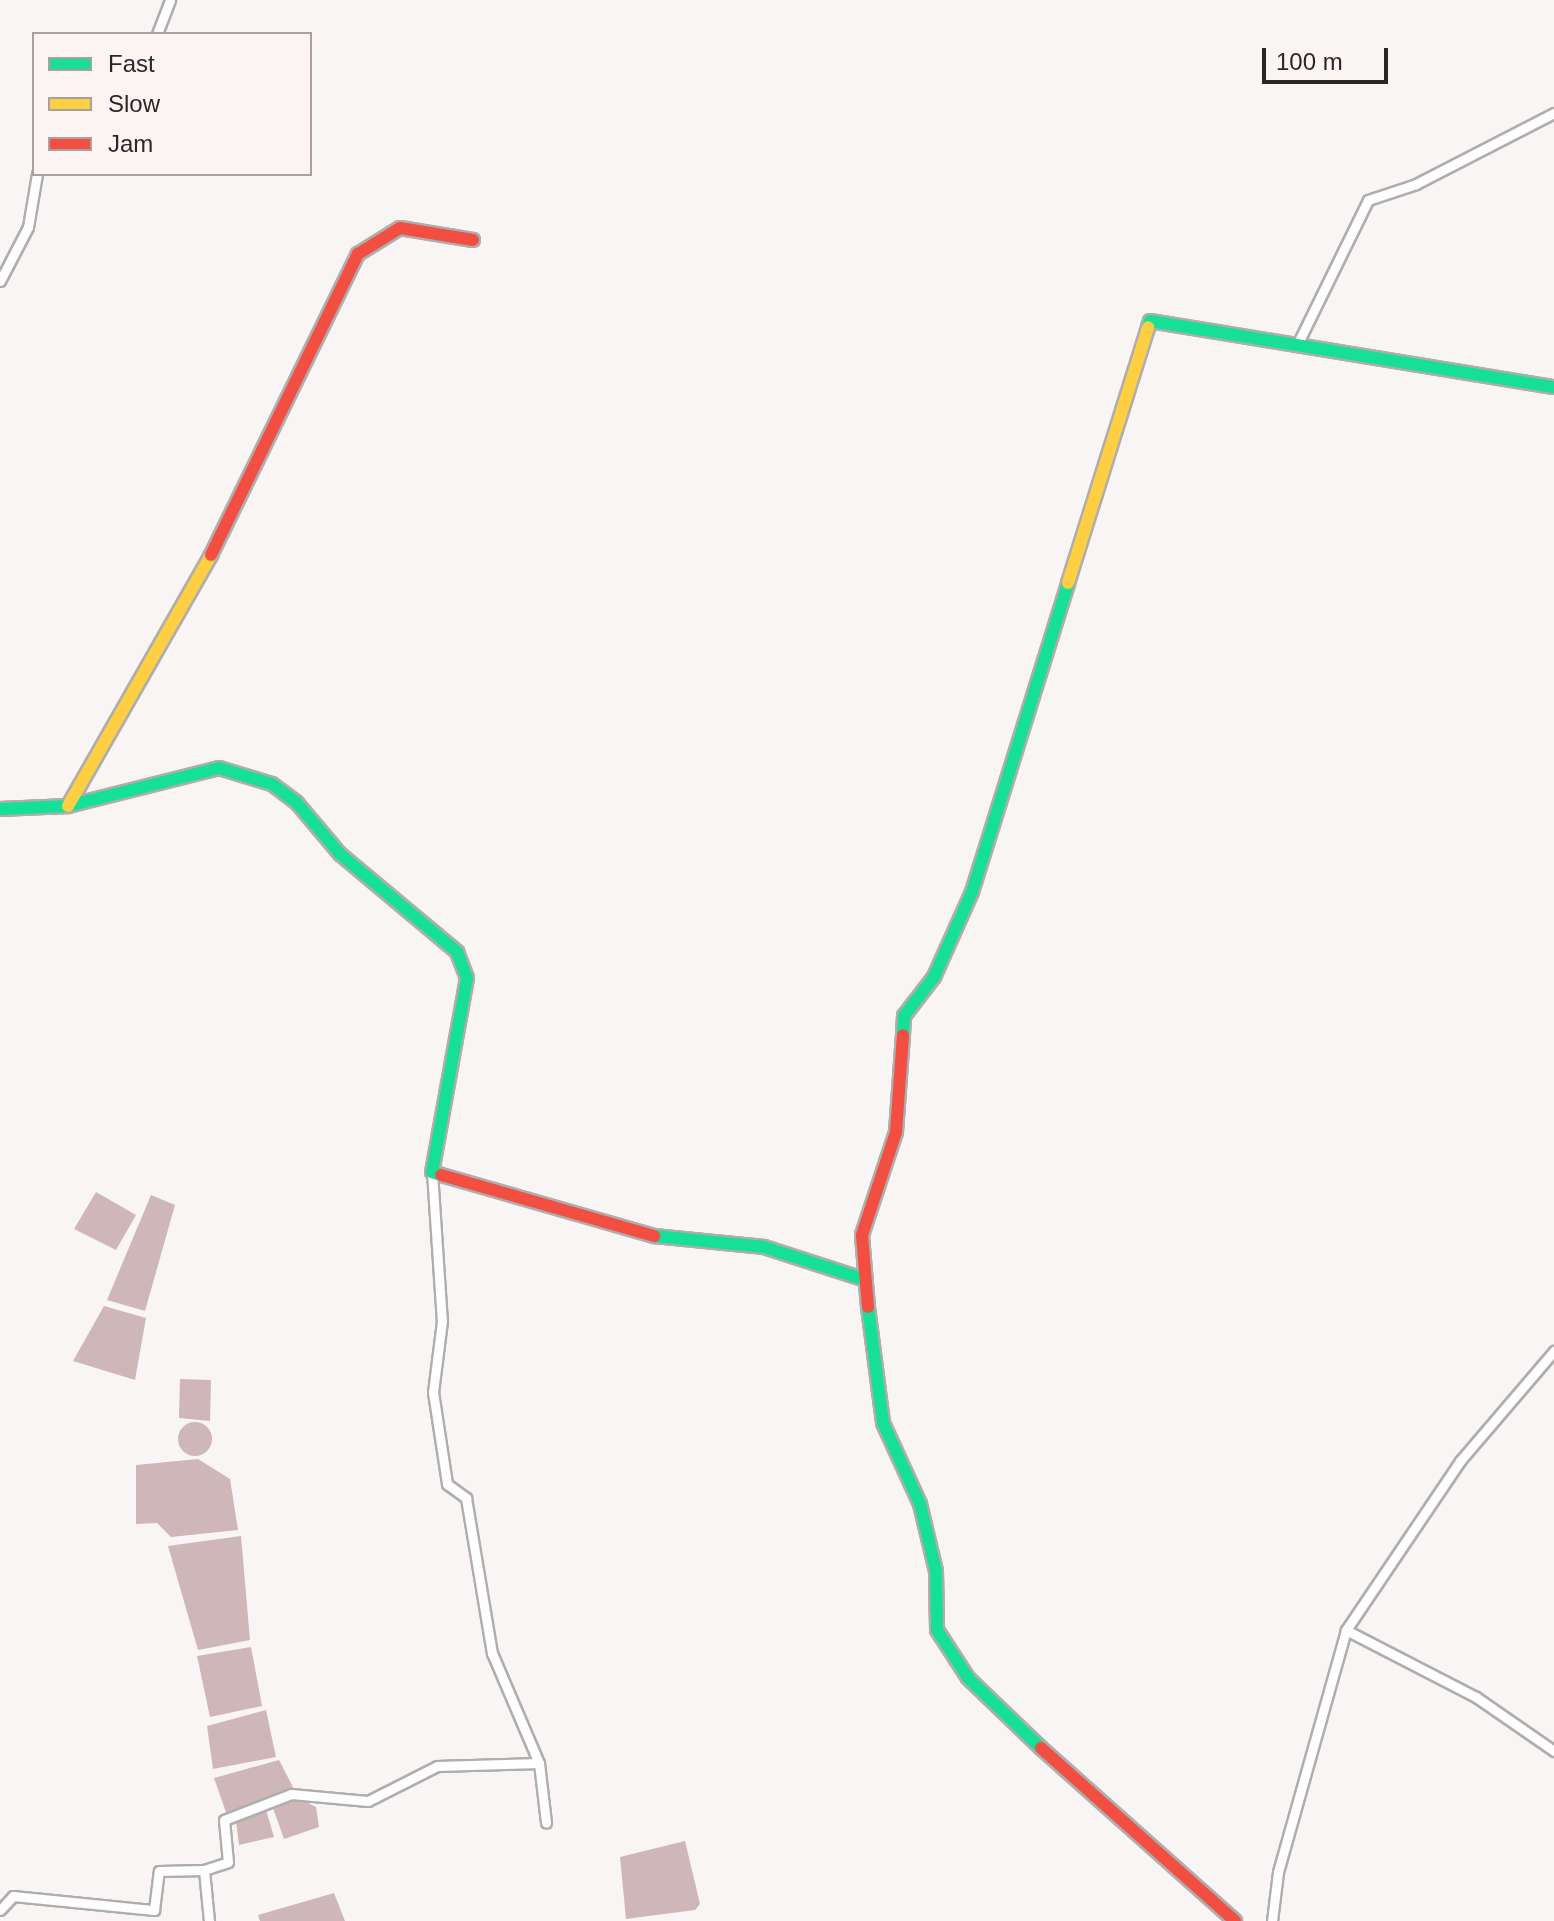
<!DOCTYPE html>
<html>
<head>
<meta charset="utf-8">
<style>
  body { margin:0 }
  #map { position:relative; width:1554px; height:1921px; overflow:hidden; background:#faf5f5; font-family:Helvetica,sans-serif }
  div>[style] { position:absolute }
  .water>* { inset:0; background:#cfb6b9 }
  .round { border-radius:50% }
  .roads { filter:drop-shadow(2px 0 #b0adad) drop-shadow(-2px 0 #b0adad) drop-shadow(0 2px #b0adad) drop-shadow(0 -2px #b0adad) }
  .street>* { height:9px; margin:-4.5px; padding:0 4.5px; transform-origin:4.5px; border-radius:4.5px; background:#fefefe }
  .fast>* { height:12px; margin:-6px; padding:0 6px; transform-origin:6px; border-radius:6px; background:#16e098 }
  .slow>* { height:12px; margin:-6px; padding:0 6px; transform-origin:6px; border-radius:6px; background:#ffcf43 }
  .jam>* { height:12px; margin:-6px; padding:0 6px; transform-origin:6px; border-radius:6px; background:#f24e42 }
  span { translate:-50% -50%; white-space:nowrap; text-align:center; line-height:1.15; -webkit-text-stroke:8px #fcf3f3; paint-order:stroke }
  .legend { position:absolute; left:32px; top:32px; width:280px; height:144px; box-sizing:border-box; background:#fcf3f3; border:2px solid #a8a1a1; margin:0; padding:10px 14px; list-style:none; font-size:24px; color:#2a2727 }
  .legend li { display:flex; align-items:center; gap:16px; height:40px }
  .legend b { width:40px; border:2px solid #a8a1a1 }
  .scale { position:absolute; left:1262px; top:48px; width:126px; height:36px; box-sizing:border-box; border:4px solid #2a2727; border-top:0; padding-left:10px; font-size:24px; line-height:28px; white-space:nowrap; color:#2a2727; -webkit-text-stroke:6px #fcf3f3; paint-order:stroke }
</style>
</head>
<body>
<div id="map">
  <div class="water">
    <div style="clip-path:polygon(96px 1192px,136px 1215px,116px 1250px,74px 1229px)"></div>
    <div style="clip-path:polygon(151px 1195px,175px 1205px,145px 1311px,107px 1300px)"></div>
    <div style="clip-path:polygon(104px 1306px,146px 1318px,135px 1380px,73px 1361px)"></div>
    <div style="clip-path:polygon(180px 1379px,211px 1380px,210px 1421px,179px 1418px)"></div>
    <div class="round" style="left:178px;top:1422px;width:34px;height:34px"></div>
    <div style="clip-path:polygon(198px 1459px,230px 1479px,238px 1530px,171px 1537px,157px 1523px,136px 1524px,136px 1465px)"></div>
    <div style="clip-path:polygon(241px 1536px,250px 1640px,198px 1650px,168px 1546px)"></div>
    <div style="clip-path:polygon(251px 1647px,262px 1706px,210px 1717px,197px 1656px)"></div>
    <div style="clip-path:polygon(266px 1710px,276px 1757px,213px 1769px,207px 1726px)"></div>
    <div style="clip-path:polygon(279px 1760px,294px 1789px,227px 1815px,214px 1778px)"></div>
    <div style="clip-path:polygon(301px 1799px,316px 1807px,319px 1827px,284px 1839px,273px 1808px)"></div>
    <div style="clip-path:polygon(266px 1810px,274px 1837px,239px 1845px,236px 1821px)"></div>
    <div style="clip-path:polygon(685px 1841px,700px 1904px,695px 1910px,626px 1919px,620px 1857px)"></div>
    <div style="clip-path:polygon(334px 1893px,345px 1921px,260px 1921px,258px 1915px)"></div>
  </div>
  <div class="roads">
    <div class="street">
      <div style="left:157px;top:34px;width:36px;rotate:-69deg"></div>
      <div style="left:0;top:281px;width:61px;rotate:-62.6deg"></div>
      <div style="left:28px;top:227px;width:54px;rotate:-80.4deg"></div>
      <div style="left:1297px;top:345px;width:161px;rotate:-63.9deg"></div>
      <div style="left:1368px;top:200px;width:51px;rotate:-18.4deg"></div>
      <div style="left:1416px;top:184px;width:155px;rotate:-27.2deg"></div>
      <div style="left:432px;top:1172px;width:149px;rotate:86.2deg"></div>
      <div style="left:442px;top:1321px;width:72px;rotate:97.2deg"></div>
      <div style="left:433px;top:1392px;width:93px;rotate:81.3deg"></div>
      <div style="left:447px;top:1484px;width:24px;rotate:36deg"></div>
      <div style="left:466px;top:1498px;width:157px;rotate:80.5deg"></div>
      <div style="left:492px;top:1653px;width:120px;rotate:66.9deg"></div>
      <div style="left:539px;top:1763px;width:60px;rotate:83.3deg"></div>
      <div style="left:1346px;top:1630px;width:146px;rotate:27.3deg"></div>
      <div style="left:1476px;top:1697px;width:95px;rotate:34.7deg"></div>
      <div style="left:204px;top:1870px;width:51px;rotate:84.4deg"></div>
      <div style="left:0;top:1910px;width:19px;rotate:-47deg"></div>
      <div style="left:13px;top:1896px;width:142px;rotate:5.7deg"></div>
      <div style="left:154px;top:1910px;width:39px;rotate:-83deg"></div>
      <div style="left:159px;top:1871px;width:45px;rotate:-1.3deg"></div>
      <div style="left:204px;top:1870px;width:25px;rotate:-18deg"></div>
      <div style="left:228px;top:1862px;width:42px;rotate:-95.4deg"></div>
      <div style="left:224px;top:1820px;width:72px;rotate:-21.2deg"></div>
      <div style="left:291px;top:1794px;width:77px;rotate:5.2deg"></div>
      <div style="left:368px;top:1801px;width:77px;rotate:-26.9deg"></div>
      <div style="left:437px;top:1766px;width:102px;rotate:-1.7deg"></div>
      <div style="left:1272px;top:1921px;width:49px;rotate:-83deg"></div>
      <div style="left:1278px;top:1872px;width:251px;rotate:-74.3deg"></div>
      <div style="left:1346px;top:1630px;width:204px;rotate:-56deg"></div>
      <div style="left:1460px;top:1461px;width:145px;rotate:-49.5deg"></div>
    </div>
    <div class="fast">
      <div style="left:1148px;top:327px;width:6px;rotate:-72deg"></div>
      <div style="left:1150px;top:321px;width:409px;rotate:9.3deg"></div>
      <div style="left:0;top:809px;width:68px;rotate:-2.5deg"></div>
      <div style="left:68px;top:806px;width:156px;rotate:-14.1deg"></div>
      <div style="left:219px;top:768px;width:55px;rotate:16.8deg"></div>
      <div style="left:272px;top:784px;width:31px;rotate:37deg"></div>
      <div style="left:297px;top:803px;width:67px;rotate:49.9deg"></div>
      <div style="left:340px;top:854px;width:153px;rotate:39.9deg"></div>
      <div style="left:457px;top:952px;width:28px;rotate:69deg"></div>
      <div style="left:467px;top:978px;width:197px;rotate:100.2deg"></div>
      <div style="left:432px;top:1172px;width:9px;rotate:18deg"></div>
      <div style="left:903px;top:1035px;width:19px;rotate:-87deg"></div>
      <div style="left:904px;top:1016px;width:49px;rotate:-52.4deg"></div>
      <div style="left:934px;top:977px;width:93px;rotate:-65.9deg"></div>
      <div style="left:972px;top:892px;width:324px;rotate:-72.7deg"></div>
      <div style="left:654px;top:1236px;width:111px;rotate:5.7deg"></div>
      <div style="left:764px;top:1247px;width:104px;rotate:17.9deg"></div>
      <div style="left:868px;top:1307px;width:117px;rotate:82.6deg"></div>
      <div style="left:883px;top:1423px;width:89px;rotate:65.4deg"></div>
      <div style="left:920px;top:1504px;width:69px;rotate:76.6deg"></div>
      <div style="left:936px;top:1571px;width:59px;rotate:89deg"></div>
      <div style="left:937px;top:1630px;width:57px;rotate:57.1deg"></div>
      <div style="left:968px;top:1678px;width:101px;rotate:43.8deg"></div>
    </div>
    <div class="slow">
      <div style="left:1068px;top:583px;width:268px;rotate:-72.6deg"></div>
      <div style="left:68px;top:806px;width:289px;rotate:-60.3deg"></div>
    </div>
    <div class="jam">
      <div style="left:211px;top:555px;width:335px;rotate:-64deg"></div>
      <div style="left:358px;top:254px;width:49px;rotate:-31.8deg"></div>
      <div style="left:400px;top:228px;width:74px;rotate:9.3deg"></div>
      <div style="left:441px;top:1175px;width:222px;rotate:16deg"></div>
      <div style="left:868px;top:1307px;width:72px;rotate:-94.8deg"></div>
      <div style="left:862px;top:1235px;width:108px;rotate:-71.7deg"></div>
      <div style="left:896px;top:1132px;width:97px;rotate:-85.9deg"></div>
      <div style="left:1041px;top:1748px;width:260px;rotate:41.7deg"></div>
    </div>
  </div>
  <ul class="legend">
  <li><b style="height:10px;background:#16e098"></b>Fast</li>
  <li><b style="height:10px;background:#ffcf43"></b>Slow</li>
  <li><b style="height:10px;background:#f24e42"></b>Jam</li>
  </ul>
  <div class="scale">100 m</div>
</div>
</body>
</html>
